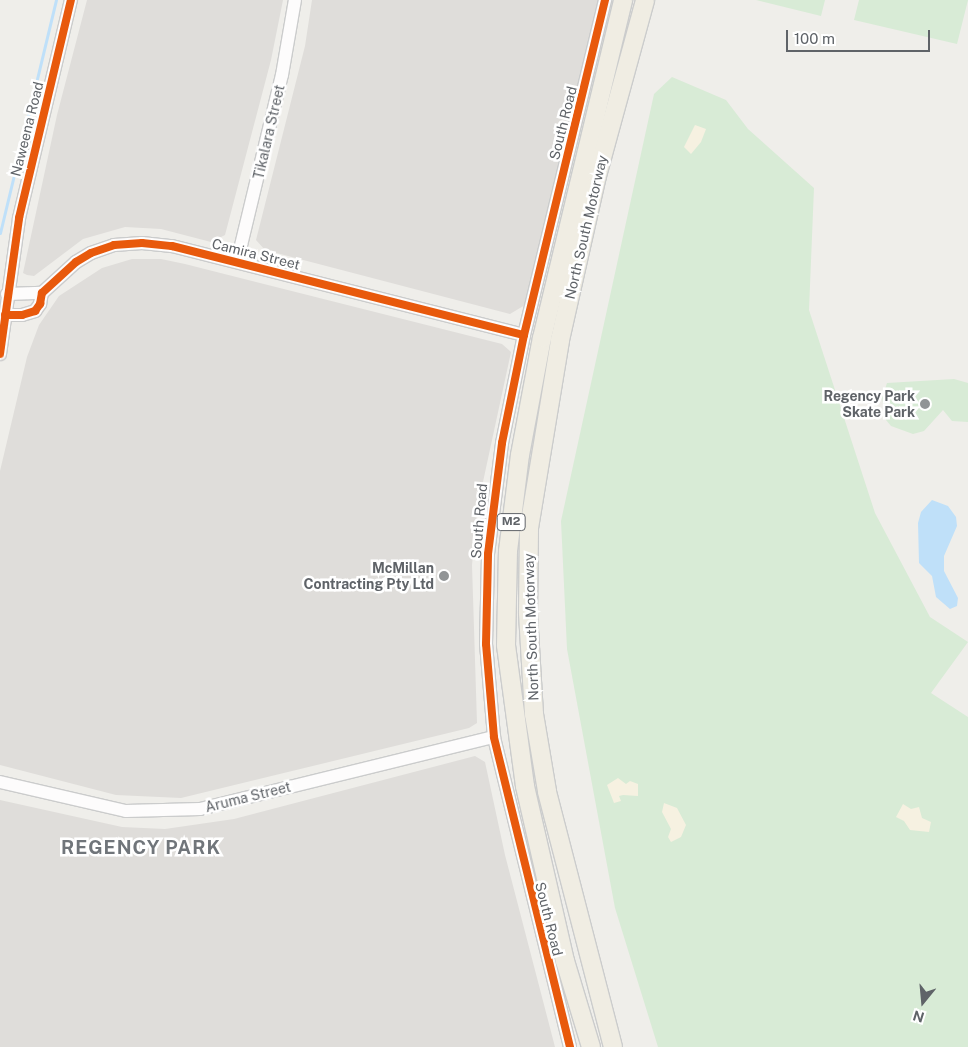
<!DOCTYPE html>
<html>
<head>
<meta charset="utf-8">
<style>
  body { margin:0 }
  #map { position:relative; width:968px; height:1047px; overflow:hidden; background:#efeeea; font-family:"Public Sans",sans-serif }
  div>[style] { position:absolute }
  .industrial>* { inset:0; background:#dfddda }
  .green>* { inset:0; background:#d8ebd6 }
  .sand>* { inset:0; background:#f6f1e1 }
  .water>* { inset:0; background:#bfe0f9 }
  .stream>* { height:3px; margin:-1.5px; padding:0 1.5px; transform-origin:1.5px; border-radius:1.5px; background:#bfe0f9 }
  .roads { filter:drop-shadow(1px 0 #cbcccc) drop-shadow(-1px 0 #cbcccc) drop-shadow(0 1px #cbcccc) drop-shadow(0 -1px #cbcccc) }
  .minor>* { height:12px; margin:-6px; padding:0 6px; transform-origin:6px; border-radius:6px; background:#fdfcfc }
  .highway>* { height:18px; margin:-9px; padding:0 9px; transform-origin:9px; border-radius:9px; background:#f0ede3 }
  .cycleway>* { height:8px; margin:-4px; padding:0 4px; transform-origin:4px; border-radius:4px; background:#e8590c }
  .dots>* { width:14px; height:14px; translate:-50% -50%; box-sizing:border-box; border:2px solid #fff; border-radius:50% }
  span { translate:-50% -50%; white-space:nowrap; text-align:center; line-height:1.15; -webkit-text-stroke:5px #fff; paint-order:stroke }
  .shield-label span { padding:1px 4px; background:#fff; border:1px solid; border-radius:4px; -webkit-text-stroke-width:0 }
  .shield-label { font-size:12px; color:#5f6368; font-weight:700 }
  .street-label { font-size:14px; color:#5f6368 }
  .poi-label { font-size:14px; color:#5f6368; font-weight:700 }
  .right { translate:-100% -50%; text-align:right }
  .district-label { font-size:19px; color:#70757a; font-weight:700; letter-spacing:1px }
  .north { position:absolute; left:898px; top:977px; width:50px; height:50px; -webkit-text-stroke:4px #fff; paint-order:stroke; rotate:197deg; font-size:14px; font-weight:700; line-height:20px; text-align:center; color:#5f6368 }
  .north::after { content:''; display:block; margin:auto; width:18px; height:22px; background:#5f6368; clip-path:polygon(50% 0,100% 100%,50% 72%,0 100%) }
  .scale { position:absolute; left:786px; top:30px; width:144px; height:22px; box-sizing:border-box; border:2px solid #5f6368; border-top:0; padding-left:6px; font-size:15px; line-height:18px; white-space:nowrap; color:#5f6368; -webkit-text-stroke:4px #fff; paint-order:stroke }
</style>
</head>
<body>
<div id="map">
  <div class="industrial">
    <div style="clip-path:polygon(87px 0,283px 0,271px 60px,225px 235px,211px 242px,161px 229px,125px 227px,83px 239px,34px 276px,27px 275px,23px 273px,57px 115px)"></div>
    <div style="clip-path:polygon(312px 0,598px 0,525px 305px,510px 314px,265px 250px,256px 240px,305px 46px)"></div>
    <div style="clip-path:polygon(132px 259px,161px 259px,185px 264px,502px 344px,511px 352px,478px 505px,472px 565px,477px 723px,469px 728px,181px 798px,116px 795px,0 765px,0 471px,27px 357px,39px 325px,59px 296px,102px 268px)"></div>
    <div style="clip-path:polygon(475px 756px,485px 762px,505px 855px,555px 1047px,0 1047px,0 800px,122px 827px,165px 829px,234px 819px)"></div>
  </div>
  <div class="green">
    <div style="clip-path:polygon(756px 0,825px 0,821px 16px)"></div>
    <div style="clip-path:polygon(859px 0,968px 0,957px 44px,854px 20px)"></div>
    <div style="clip-path:polygon(672px 77px,726px 100px,748px 129px,814px 188px,809px 310px,875px 513px,930px 617px,968px 642px,931px 693px,968px 717px,968px 1047px,658px 1047px,615px 908px,567px 649px,561px 521px,654px 94px)"></div>
    <div style="clip-path:polygon(954px 379px,968px 383px,968px 422px,952px 421px,943px 410px,924px 431px,913px 434px,891px 426px,886px 420px,882px 398px,887px 383px)"></div>
  </div>
  <div class="sand">
    <div style="clip-path:polygon(695px 125px,706px 129px,701px 142px,691px 154px,684px 147px)"></div>
    <div style="clip-path:polygon(618px 778px,626px 784px,630px 781px,638px 784px,638px 796px,623px 795px,619px 796px,621px 801px,614px 803px,607px 785px)"></div>
    <div style="clip-path:polygon(664px 803px,677px 808px,686px 825px,681px 837px,671px 842px,668px 837px,671px 829px,662px 812px)"></div>
    <div style="clip-path:polygon(903px 804px,911px 809px,919px 807px,922px 818px,931px 822px,929px 832px,910px 830px,904px 821px,896px 817px)"></div>
  </div>
  <div class="water">
    <div style="clip-path:polygon(932px 500px,948px 506px,956px 517px,957px 526px,944px 556px,944px 571px,958px 598px,957px 606px,950px 609px,936px 597px,932px 576px,919px 563px,918px 523px,921px 512px)"></div>
  </div>
  <div class="stream">
    <div style="left:0;top:233px;width:240px;rotate:-76.5deg"></div>
  </div>
  <div class="roads">
    <div class="minor">
      <div style="left:237px;top:262px;width:192px;rotate:-76.5deg"></div>
      <div style="left:282px;top:75px;width:76px;rotate:-80.2deg"></div>
      <div style="left:7px;top:294px;width:35px;rotate:-2deg"></div>
      <div style="left:5px;top:315px;width:17px"></div>
      <div style="left:22px;top:315px;width:14px;rotate:-17deg"></div>
      <div style="left:35px;top:311px;width:9px;rotate:-54deg"></div>
      <div style="left:40px;top:304px;width:11px;rotate:-80deg"></div>
      <div style="left:42px;top:293px;width:46px;rotate:-42.4deg"></div>
      <div style="left:76px;top:262px;width:17px;rotate:-31deg"></div>
      <div style="left:91px;top:253px;width:24px;rotate:-19deg"></div>
      <div style="left:114px;top:245px;width:28px;rotate:-4deg"></div>
      <div style="left:142px;top:243px;width:30px;rotate:6deg"></div>
      <div style="left:172px;top:246px;width:363px;rotate:14.2deg"></div>
      <div style="left:0;top:354px;width:137px;rotate:-82deg"></div>
      <div style="left:19px;top:218px;width:224px;rotate:-76.6deg"></div>
      <div style="left:0;top:782px;width:129px;rotate:13deg"></div>
      <div style="left:126px;top:811px;width:74px;rotate:-1.5deg"></div>
      <div style="left:200px;top:809px;width:303px;rotate:-13.8deg"></div>
      <div style="left:570px;top:1047px;width:319px;rotate:-103.8deg"></div>
      <div style="left:494px;top:737px;width:93px;rotate:-94.9deg"></div>
      <div style="left:486px;top:644px;width:90px;rotate:-88.7deg"></div>
      <div style="left:488px;top:554px;width:112px;rotate:-82.8deg"></div>
      <div style="left:502px;top:443px;width:110px;rotate:-78.5deg"></div>
      <div style="left:524px;top:335px;width:345px;rotate:-76.4deg"></div>
    </div>
    <div class="highway">
      <div style="left:591px;top:1047px;width:90px;rotate:-106.8deg"></div>
      <div style="left:565px;top:961px;width:180px;rotate:-102.9deg"></div>
      <div style="left:525px;top:786px;width:142px;rotate:-97.7deg"></div>
      <div style="left:506px;top:645px;width:94px;rotate:-88.8deg"></div>
      <div style="left:508px;top:551px;width:97px;rotate:-82.9deg"></div>
      <div style="left:520px;top:455px;width:119px;rotate:-79.4deg"></div>
      <div style="left:542px;top:338px;width:348px;rotate:-76.5deg"></div>
      <div style="left:613px;top:1047px;width:264px;rotate:-104.5deg"></div>
      <div style="left:547px;top:791px;width:78px;rotate:-99.6deg"></div>
      <div style="left:534px;top:714px;width:102px;rotate:-93.4deg"></div>
      <div style="left:528px;top:612px;width:84px;rotate:-89.3deg"></div>
      <div style="left:529px;top:528px;width:191px;rotate:-80.6deg"></div>
      <div style="left:560px;top:340px;width:168px;rotate:-77.3deg"></div>
      <div style="left:597px;top:176px;width:182px;rotate:-74.7deg"></div>
    </div>
  </div>
  <div class="cycleway">
    <div style="left:5px;top:315px;width:17px"></div>
    <div style="left:22px;top:315px;width:14px;rotate:-17deg"></div>
    <div style="left:35px;top:311px;width:9px;rotate:-54deg"></div>
    <div style="left:40px;top:304px;width:11px;rotate:-80deg"></div>
    <div style="left:42px;top:293px;width:46px;rotate:-42.4deg"></div>
    <div style="left:76px;top:262px;width:17px;rotate:-31deg"></div>
    <div style="left:91px;top:253px;width:24px;rotate:-19deg"></div>
    <div style="left:114px;top:245px;width:28px;rotate:-4deg"></div>
    <div style="left:142px;top:243px;width:30px;rotate:6deg"></div>
    <div style="left:172px;top:246px;width:363px;rotate:14.2deg"></div>
    <div style="left:0;top:354px;width:137px;rotate:-82deg"></div>
    <div style="left:19px;top:218px;width:224px;rotate:-76.6deg"></div>
    <div style="left:570px;top:1047px;width:319px;rotate:-103.8deg"></div>
    <div style="left:494px;top:737px;width:93px;rotate:-94.9deg"></div>
    <div style="left:486px;top:644px;width:90px;rotate:-88.7deg"></div>
    <div style="left:488px;top:554px;width:112px;rotate:-82.8deg"></div>
    <div style="left:502px;top:443px;width:110px;rotate:-78.5deg"></div>
    <div style="left:524px;top:335px;width:345px;rotate:-76.4deg"></div>
  </div>
  <div class="dots">
    <div style="left:925px;top:404px;background:#919496"></div>
    <div style="left:444px;top:576px;background:#919496"></div>
  </div>
  <div class="shield-label">
    <span style="left:511px;top:522px">M2</span>
  </div>
  <div class="street-label">
    <span style="left:563px;top:123px;rotate:-76deg">South Road</span>
    <span style="left:27px;top:129px;rotate:-76deg">Naweena Road</span>
    <span style="left:269px;top:132px;rotate:-77deg">Tikalara Street</span>
    <span style="left:586px;top:227px;rotate:-77deg">North South Motorway</span>
    <span style="left:256px;top:254px;rotate:14deg">Camira Street</span>
    <span style="left:479px;top:521px;rotate:-85deg">South Road</span>
    <span style="left:531px;top:627px;rotate:-92deg">North South Motorway</span>
    <span style="left:248px;top:797px;rotate:-14deg">Aruma Street</span>
    <span style="left:549px;top:919px;rotate:76deg">South Road</span>
  </div>
  <div class="poi-label">
    <span class="right" style="left:915px;top:404px">Regency Park<br>Skate Park</span>
    <span class="right" style="left:434px;top:576px">McMillan<br>Contracting Pty Ltd</span>
  </div>
  <div class="district-label">
    <span style="left:141px;top:848px">REGENCY PARK</span>
  </div>
  <div class="north">N</div>
  <div class="scale">100 m</div>
</div>
</body>
</html>
